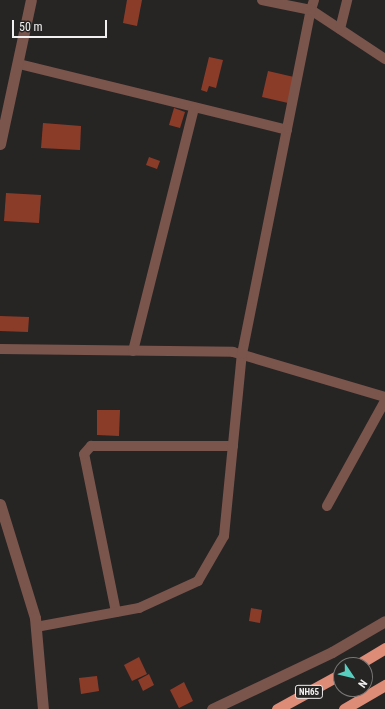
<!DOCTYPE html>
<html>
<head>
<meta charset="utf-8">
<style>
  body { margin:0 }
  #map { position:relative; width:385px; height:709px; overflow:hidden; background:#272424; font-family:"Roboto Condensed",sans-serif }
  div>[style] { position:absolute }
  .building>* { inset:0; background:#8b3c29 }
  .minor>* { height:10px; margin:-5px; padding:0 5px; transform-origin:5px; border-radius:5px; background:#79554c }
  .tertiary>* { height:11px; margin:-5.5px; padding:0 5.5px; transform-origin:5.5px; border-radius:5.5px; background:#79554c }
  .trunk>* { height:11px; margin:-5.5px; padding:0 5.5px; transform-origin:5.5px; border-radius:5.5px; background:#dc8c77 }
  span { translate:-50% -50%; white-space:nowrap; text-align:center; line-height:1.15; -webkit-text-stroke:3px #272424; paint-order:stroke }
  .shield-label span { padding:1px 3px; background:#272424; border:1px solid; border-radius:3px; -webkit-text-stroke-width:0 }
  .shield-label { font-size:9px; color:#f1efef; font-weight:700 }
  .north { position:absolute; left:333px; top:657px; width:40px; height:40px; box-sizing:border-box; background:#272424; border:1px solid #787575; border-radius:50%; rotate:125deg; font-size:11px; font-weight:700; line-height:16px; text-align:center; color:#f1efef }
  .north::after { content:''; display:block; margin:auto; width:14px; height:18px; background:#58cec0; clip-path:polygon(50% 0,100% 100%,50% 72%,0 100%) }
  .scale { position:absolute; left:12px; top:20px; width:95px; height:18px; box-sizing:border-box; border:2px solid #f1efef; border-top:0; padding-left:5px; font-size:12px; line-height:14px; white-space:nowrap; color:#f1efef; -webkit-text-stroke:3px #272424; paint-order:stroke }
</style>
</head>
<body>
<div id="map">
  <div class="building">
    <div style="clip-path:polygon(127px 0,142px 0,137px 26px,123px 23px)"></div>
    <div style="clip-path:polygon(209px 57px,223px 60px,216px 88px,209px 86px,207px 92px,201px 90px)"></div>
    <div style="clip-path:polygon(268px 71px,294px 77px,288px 103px,262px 97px)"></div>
    <div style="clip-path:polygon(174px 108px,185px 112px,180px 128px,169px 125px)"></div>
    <div style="clip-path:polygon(43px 123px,81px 126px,80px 150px,41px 148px)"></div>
    <div style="clip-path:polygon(149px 157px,160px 161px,157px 169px,146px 165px)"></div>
    <div style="clip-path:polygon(6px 193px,41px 195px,39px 223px,4px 221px)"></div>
    <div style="clip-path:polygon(0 316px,29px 317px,28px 332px,0 331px)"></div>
    <div style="clip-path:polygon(97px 410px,120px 410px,119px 436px,97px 435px)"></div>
    <div style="clip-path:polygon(251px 608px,262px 610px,260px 623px,249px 621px)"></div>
    <div style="clip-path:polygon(139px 657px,147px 674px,132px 681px,124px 665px)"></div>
    <div style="clip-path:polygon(149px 674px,154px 685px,143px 691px,138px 680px)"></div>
    <div style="clip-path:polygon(97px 676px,99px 691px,81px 694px,79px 678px)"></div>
    <div style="clip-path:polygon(184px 682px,193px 701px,179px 708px,170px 690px)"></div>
  </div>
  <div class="minor">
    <div style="left:314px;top:0;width:10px;rotate:107deg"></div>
    <div style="left:311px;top:10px;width:89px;rotate:33.5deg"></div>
    <div style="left:340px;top:29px;width:30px;rotate:-76deg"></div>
    <div style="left:19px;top:64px;width:276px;rotate:13.8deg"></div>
    <div style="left:0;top:349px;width:233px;rotate:0.7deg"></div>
    <div style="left:233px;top:352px;width:159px;rotate:16.5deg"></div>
    <div style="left:133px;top:351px;width:251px;rotate:-75.9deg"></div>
    <div style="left:327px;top:506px;width:120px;rotate:-61.1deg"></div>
    <div style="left:116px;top:612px;width:161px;rotate:-101.4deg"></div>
    <div style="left:84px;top:454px;width:11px;rotate:-49deg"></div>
    <div style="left:91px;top:446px;width:142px"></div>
    <div style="left:36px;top:627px;width:105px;rotate:-10.5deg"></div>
    <div style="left:139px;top:608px;width:65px;rotate:-24.6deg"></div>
    <div style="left:198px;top:581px;width:52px;rotate:-60deg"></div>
    <div style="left:224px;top:536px;width:183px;rotate:-84.4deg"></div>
    <div style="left:242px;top:354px;width:351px;rotate:-78.7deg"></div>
    <div style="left:311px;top:10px;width:50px;rotate:-168.5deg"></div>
  </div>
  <div class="tertiary">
    <div style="left:0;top:144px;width:147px;rotate:-77.9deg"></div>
    <div style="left:0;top:504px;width:119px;rotate:72.9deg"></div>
    <div style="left:35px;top:618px;width:91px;rotate:85deg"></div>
    <div style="left:212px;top:709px;width:133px;rotate:-25.4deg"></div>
    <div style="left:332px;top:652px;width:61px;rotate:-30.3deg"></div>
  </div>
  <div class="trunk">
    <div style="left:357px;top:665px;width:33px;rotate:-31deg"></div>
    <div style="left:277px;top:709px;width:73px;rotate:-28.7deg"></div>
    <div style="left:344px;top:709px;width:48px;rotate:-30.3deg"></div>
  </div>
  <div class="shield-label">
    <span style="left:309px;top:692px">NH65</span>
  </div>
  <div class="north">N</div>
  <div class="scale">50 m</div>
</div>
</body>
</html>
